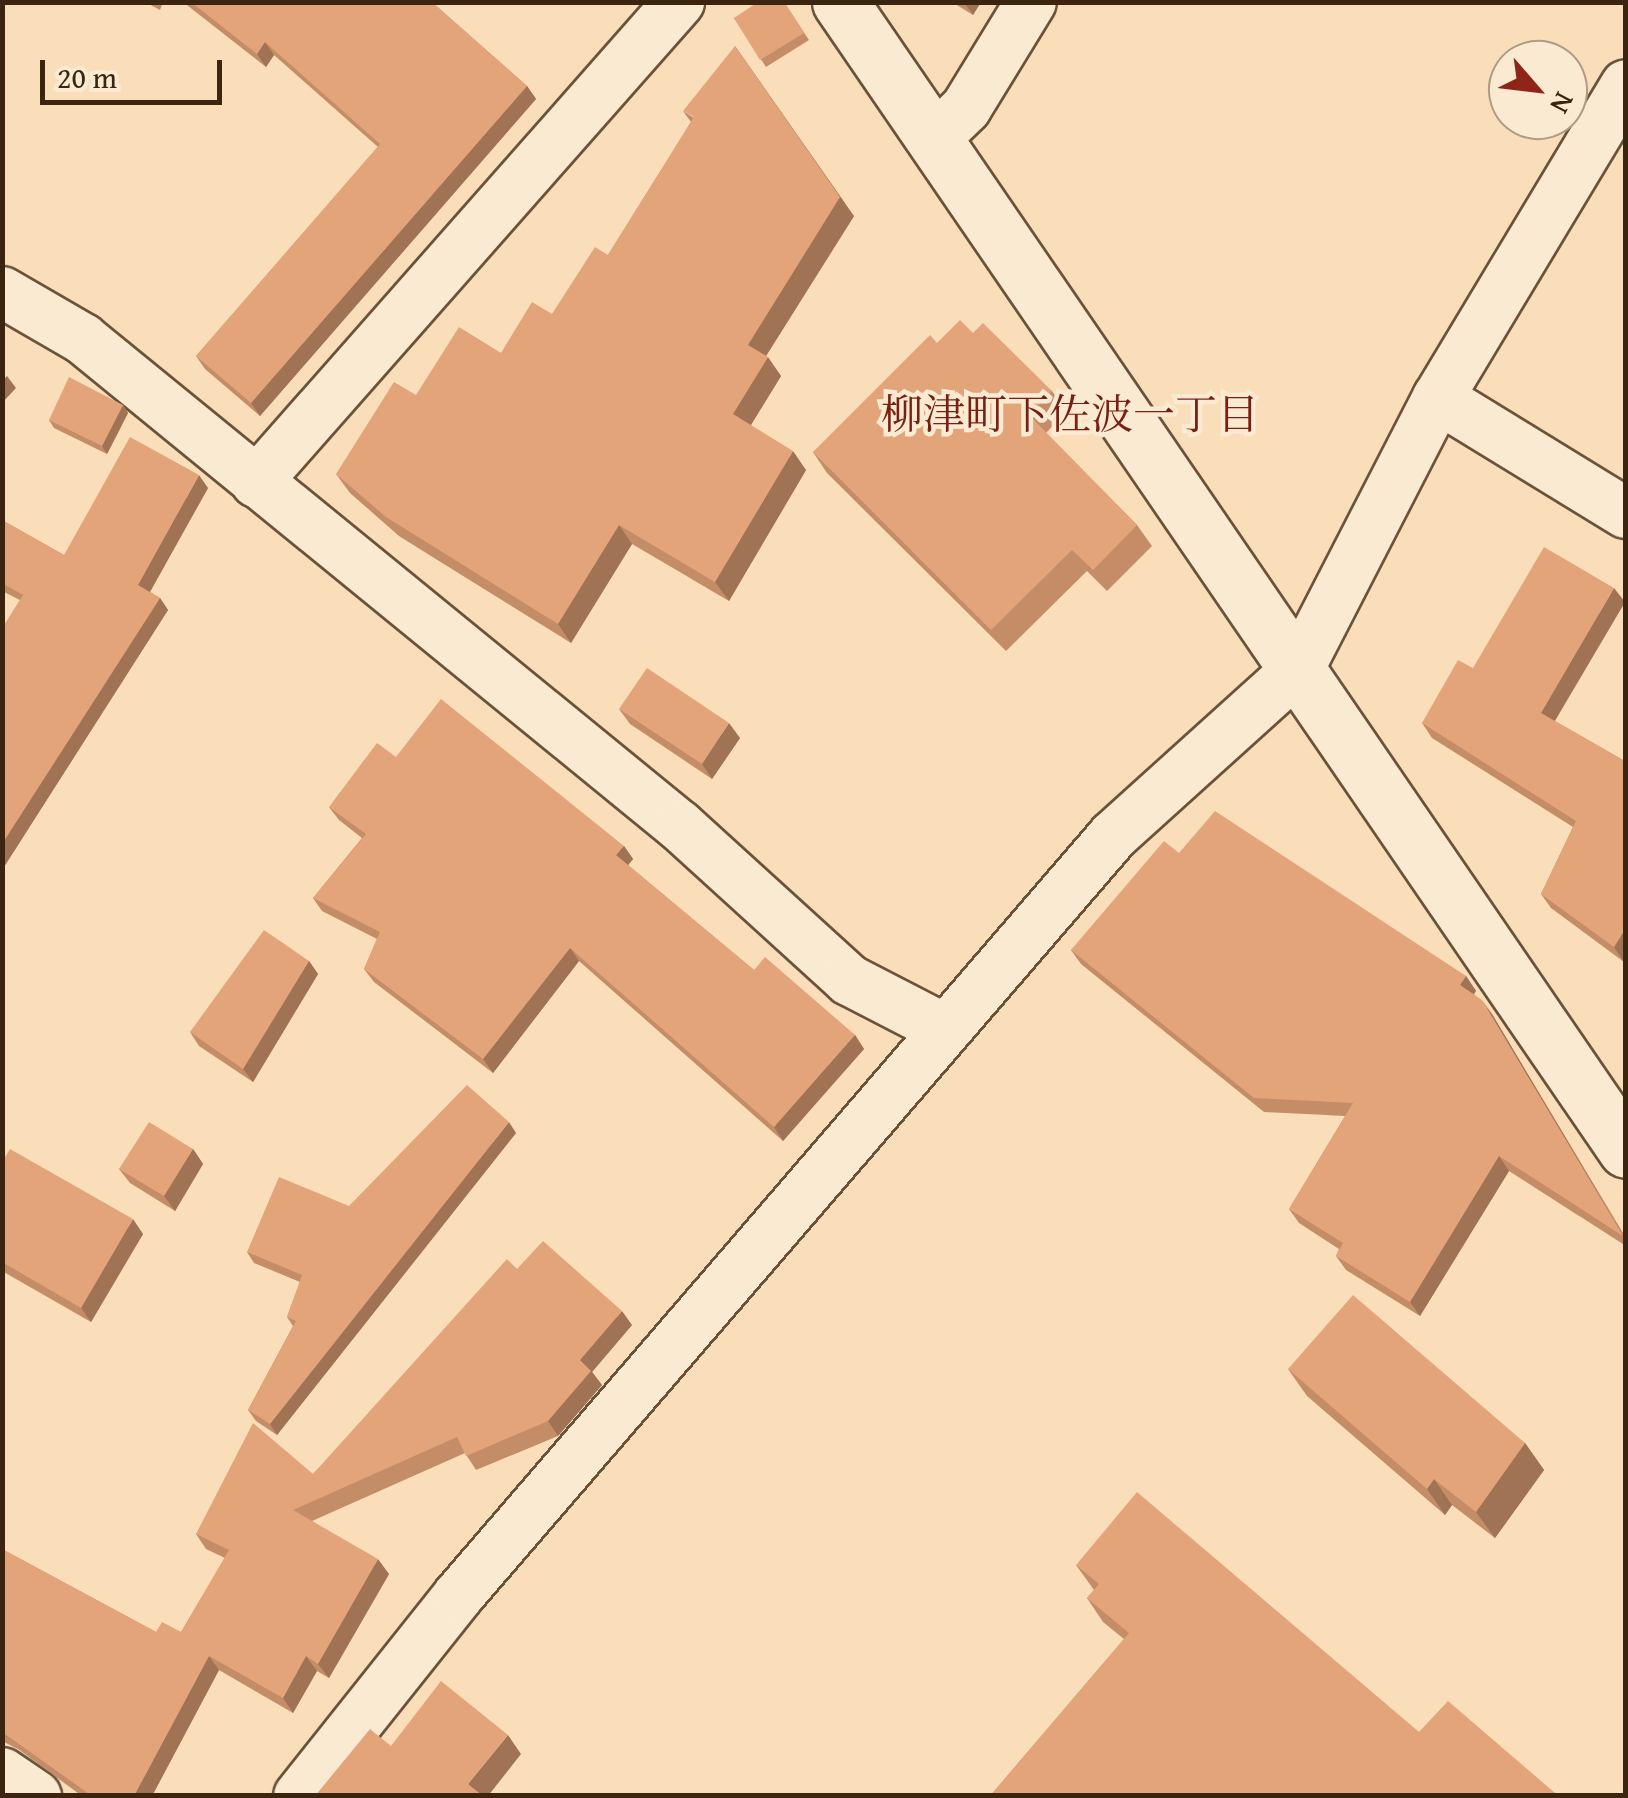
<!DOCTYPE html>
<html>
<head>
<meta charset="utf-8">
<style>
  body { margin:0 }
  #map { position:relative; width:1628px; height:1798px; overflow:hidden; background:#f9deb9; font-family:"Gentium Book Plus","Noto Serif JP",serif }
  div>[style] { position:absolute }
  .roads { filter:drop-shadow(2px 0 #6b533a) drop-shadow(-2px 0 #6b533a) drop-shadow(0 2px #6b533a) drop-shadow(0 -2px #6b533a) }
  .street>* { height:50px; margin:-25px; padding:0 25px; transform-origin:25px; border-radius:25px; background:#fbead2 }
  .secondary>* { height:55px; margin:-27.5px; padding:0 27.5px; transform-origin:27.5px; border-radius:27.5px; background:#fbead2 }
  .wall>* { inset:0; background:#c48d68 }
  .shaded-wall>* { inset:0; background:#a07355 }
  .building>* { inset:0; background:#e4a479 }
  span { translate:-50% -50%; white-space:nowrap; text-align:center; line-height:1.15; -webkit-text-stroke:9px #fbead2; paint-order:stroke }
  .neighbourhood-label { font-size:42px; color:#7a1f14 }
  .frame { position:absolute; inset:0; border:5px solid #3c2510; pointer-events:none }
  .north { position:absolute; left:1488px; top:40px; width:100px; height:100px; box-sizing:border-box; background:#fbead2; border:2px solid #af9b84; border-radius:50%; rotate:118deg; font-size:28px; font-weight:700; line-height:40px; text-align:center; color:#3c2510 }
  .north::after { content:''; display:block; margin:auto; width:35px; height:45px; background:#8f2418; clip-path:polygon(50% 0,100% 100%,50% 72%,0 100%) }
  .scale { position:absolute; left:40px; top:60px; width:182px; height:45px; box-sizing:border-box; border:5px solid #3c2510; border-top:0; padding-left:12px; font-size:30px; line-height:35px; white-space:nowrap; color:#3c2510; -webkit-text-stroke:8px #fbead2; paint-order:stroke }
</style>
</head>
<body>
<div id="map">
  <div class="roads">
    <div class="street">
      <div style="left:934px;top:139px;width:45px;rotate:-44.1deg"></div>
      <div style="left:966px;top:108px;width:124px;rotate:-58.5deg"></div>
      <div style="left:2px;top:292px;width:94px;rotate:30.1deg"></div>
      <div style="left:83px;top:339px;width:770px;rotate:39.21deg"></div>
      <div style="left:680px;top:826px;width:229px;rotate:42.3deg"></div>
      <div style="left:849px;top:980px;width:107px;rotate:27.3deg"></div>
      <div style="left:1438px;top:398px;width:220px;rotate:31.5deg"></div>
      <div style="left:256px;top:482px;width:640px;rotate:-48.61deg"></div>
      <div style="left:2px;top:1773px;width:41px;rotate:34.1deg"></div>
      <div style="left:299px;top:1796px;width:256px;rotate:-51.5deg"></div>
      <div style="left:458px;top:1596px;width:1003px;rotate:-49.24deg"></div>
      <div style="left:1113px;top:836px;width:251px;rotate:-42.1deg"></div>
      <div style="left:1299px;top:668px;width:304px;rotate:-62.8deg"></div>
      <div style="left:1438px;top:398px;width:365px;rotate:-59deg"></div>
    </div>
    <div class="secondary">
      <div style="left:840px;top:2px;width:1391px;rotate:55.6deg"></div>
    </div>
  </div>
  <div class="wall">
    <div style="clip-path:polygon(145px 2px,163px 2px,160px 10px)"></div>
    <div style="clip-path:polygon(183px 2px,432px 2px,527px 86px,536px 99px,260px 416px,205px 369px,196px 356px,378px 147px,274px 55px,266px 67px)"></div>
    <div style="clip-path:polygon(784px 2px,809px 40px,766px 67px,734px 18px)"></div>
    <div style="clip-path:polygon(952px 2px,981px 2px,973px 15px)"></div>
    <div style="clip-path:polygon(683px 111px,854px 216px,766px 356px,781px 376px,751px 425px,806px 470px,729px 601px,632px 544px,571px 643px,399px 536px,350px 493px,336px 474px,416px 395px,501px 353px,552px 314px,608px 255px,691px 122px)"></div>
    <div style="clip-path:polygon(973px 333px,1052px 391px,1066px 412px,1046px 433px,1137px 525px,1152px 546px,1107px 591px,1087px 571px,1006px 651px,827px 473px,813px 452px)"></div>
    <div style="clip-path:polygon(123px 405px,128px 413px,107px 454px,54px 428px,49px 420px)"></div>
    <div style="clip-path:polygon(208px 488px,150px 592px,160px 598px,168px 610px,2px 870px,2px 629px,20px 600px,2px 591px,2px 520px,64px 555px)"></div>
    <div style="clip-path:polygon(1625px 602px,1555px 721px,1623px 760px,1626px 756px,1626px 959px,1624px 962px,1551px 908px,1541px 894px,1573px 827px,1432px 738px,1422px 723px,1473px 668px)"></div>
    <div style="clip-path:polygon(619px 709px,740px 738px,712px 779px,630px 724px)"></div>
    <div style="clip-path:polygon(396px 757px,624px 846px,633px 859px,628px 865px,754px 970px,855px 1035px,864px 1049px,783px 1141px,579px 961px,493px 1073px,374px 982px,364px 969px,377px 939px,322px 911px,313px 898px,362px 838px,339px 820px,329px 807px)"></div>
    <div style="clip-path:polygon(1179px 853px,1466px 976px,1476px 991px,1474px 994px,1492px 1014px,1626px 1238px,1626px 1246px,1509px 1171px,1420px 1316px,1346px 1270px,1336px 1256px,1339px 1249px,1299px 1223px,1289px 1209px,1345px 1116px,1264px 1112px,1081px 964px,1071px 950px)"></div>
    <div style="clip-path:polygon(309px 961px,318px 974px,253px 1082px,199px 1046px,190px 1032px)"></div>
    <div style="clip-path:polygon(516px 1133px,277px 1435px,256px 1421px,248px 1410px,293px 1326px,287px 1317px,300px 1282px,254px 1263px,247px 1252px)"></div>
    <div style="clip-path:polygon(193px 1149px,203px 1164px,175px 1211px,130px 1183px,119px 1169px)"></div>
    <div style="clip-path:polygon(2px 1162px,143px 1234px,91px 1322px,2px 1271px)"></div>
    <div style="clip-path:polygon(517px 1269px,632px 1325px,592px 1372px,602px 1385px,558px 1436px,476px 1470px,465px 1453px,312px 1521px,389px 1574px,329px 1678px,317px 1671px,293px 1713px,219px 1670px,152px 1796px,82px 1796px,18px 1749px,2px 1741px,2px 1549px,156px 1632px,181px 1632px,225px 1558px,206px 1549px,196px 1534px,313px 1474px)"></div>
    <div style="clip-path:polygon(1288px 1369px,1525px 1443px,1544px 1470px,1495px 1538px,1452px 1505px,1445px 1515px,1307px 1396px)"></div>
    <div style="clip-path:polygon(1076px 1565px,1419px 1732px,1555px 1793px,1557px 1796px,990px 1796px,1124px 1639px,1103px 1622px,1087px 1598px,1094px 1590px)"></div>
  </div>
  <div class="shaded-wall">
    <div style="clip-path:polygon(964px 2px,981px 2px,973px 15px)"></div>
    <div style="clip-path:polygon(265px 42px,274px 55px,266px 67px,257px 54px)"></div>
    <div style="clip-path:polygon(735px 46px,854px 216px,761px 364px,748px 345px)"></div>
    <div style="clip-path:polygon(527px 86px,536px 99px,260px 416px,251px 403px)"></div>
    <div style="clip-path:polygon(768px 357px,781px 376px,746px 433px,733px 414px)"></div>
    <div style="clip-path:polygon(7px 376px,16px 388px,2px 403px,2px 381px)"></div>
    <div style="clip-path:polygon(123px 405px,128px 413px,107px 454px,102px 446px)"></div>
    <div style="clip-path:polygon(793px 451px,806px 470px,729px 601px,715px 582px)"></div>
    <div style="clip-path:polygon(199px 475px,208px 488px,147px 597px,138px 585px)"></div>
    <div style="clip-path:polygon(619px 525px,632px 544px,571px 643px,558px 624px)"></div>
    <div style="clip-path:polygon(1614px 588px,1625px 602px,1551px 727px,1541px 713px)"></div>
    <div style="clip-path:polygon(160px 598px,168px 610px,2px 870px,2px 844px)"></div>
    <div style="clip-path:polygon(729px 723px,740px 738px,712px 779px,702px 764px)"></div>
    <div style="clip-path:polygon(624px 846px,633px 859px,625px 869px,616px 855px)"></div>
    <div style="clip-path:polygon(1626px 928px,1626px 959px,1624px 962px,1614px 947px)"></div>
    <div style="clip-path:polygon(570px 948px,579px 961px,493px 1073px,483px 1059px)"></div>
    <div style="clip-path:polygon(309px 961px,318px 974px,253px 1082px,243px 1069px)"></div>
    <div style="clip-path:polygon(1466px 976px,1476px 991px,1470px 999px,1460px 985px)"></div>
    <div style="clip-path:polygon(1482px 1000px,1492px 1014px,1626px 1240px)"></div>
    <div style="clip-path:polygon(855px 1035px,864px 1049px,783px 1141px,774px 1127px)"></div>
    <div style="clip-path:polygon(509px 1122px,516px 1133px,277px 1435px,270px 1424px)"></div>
    <div style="clip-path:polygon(193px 1149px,203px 1164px,175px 1211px,164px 1196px)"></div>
    <div style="clip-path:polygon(1499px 1156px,1509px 1171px,1420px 1316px,1410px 1302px)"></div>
    <div style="clip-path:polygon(133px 1219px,143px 1234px,91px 1322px,81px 1308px)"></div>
    <div style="clip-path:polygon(622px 1311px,632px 1325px,592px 1372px,602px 1385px,558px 1436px,548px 1421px,580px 1360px)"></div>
    <div style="clip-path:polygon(1525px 1443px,1544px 1470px,1495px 1538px,1476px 1512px)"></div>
    <div style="clip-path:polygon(1434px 1479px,1452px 1505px,1445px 1515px,1427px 1489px)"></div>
    <div style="clip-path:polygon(378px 1559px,389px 1574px,329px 1678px,318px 1664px)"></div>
    <div style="clip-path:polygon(209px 1656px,219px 1670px,152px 1796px,134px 1796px)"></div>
    <div style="clip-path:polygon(306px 1656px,317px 1671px,293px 1713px,283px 1698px)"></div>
    <div style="clip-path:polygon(508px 1735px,521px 1754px,488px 1796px,476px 1796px,468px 1784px)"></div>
  </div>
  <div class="building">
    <div style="clip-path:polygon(191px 2px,432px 2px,527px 86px,251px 403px,196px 356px,380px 144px,265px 42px,257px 54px)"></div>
    <div style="clip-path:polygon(758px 2px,784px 2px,804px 33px,760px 60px,734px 18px)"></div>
    <div style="clip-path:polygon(735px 46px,840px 197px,748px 345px,768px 357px,733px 414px,793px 451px,715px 582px,619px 525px,558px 624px,386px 517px,336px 474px,394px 382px,416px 395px,459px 327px,501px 353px,532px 302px,552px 314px,595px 247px,608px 255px,694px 117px,683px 111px)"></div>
    <div style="clip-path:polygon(960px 320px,973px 333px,983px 323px,1052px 391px,1029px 415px,1137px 525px,1093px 570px,1072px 550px,991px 630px,813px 452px,930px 335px,937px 343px)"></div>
    <div style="clip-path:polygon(69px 377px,123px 405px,102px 446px,49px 420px)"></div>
    <div style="clip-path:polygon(130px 437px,199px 475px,138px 585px,160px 598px,2px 844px,2px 629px,23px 595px,2px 583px,2px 520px,64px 555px)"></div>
    <div style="clip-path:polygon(1544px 547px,1614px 588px,1541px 713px,1623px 760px,1626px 756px,1626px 928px,1614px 947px,1541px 894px,1576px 821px,1422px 723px,1458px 660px,1473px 668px)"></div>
    <div style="clip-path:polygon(647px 668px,729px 723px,702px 764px,619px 709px)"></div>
    <div style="clip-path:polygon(441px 699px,624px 846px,616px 855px,754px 970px,765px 957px,855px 1035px,774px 1127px,570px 948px,483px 1059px,364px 969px,380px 932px,313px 898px,366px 834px,329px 807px,377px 743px,396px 757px)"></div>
    <div style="clip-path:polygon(1215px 811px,1466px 976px,1460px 985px,1482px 1000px,1623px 1236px,1499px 1156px,1410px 1302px,1336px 1256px,1343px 1243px,1289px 1209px,1353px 1103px,1254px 1098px,1071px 950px,1164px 841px,1179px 853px)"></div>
    <div style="clip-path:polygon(264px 930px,309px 961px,243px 1069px,190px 1032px)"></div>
    <div style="clip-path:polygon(467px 1085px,509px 1122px,270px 1424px,248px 1410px,296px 1321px,287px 1317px,302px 1275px,247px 1252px,279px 1177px,349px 1206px)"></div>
    <div style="clip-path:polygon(149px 1122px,193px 1149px,164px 1196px,119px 1169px)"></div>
    <div style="clip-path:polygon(10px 1149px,133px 1219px,81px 1308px,2px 1262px,2px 1162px)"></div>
    <div style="clip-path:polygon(543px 1241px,622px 1311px,580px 1360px,591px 1371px,548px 1421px,466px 1456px,457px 1437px,293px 1510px,378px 1559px,318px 1664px,306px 1656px,283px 1698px,209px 1656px,134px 1796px,92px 1796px,2px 1732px,2px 1549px,156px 1632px,162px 1622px,181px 1632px,229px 1550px,196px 1534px,253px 1423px,313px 1474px,507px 1259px,517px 1269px)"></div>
    <div style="clip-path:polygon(1353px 1295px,1525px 1443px,1476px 1512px,1434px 1479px,1427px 1489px,1288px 1369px)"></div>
    <div style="clip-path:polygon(1137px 1492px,1419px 1732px,1448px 1701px,1555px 1793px,1554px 1796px,990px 1796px,1129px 1633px,1087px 1598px,1099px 1584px,1076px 1565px)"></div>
    <div style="clip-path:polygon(441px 1681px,508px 1735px,468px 1784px,483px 1796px,315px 1796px,370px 1729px,391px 1746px)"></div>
  </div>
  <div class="neighbourhood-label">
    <span style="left:1070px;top:414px">柳津町下佐波一丁目</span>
  </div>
  <div class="frame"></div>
  <div class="north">N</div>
  <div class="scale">20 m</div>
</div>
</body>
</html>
